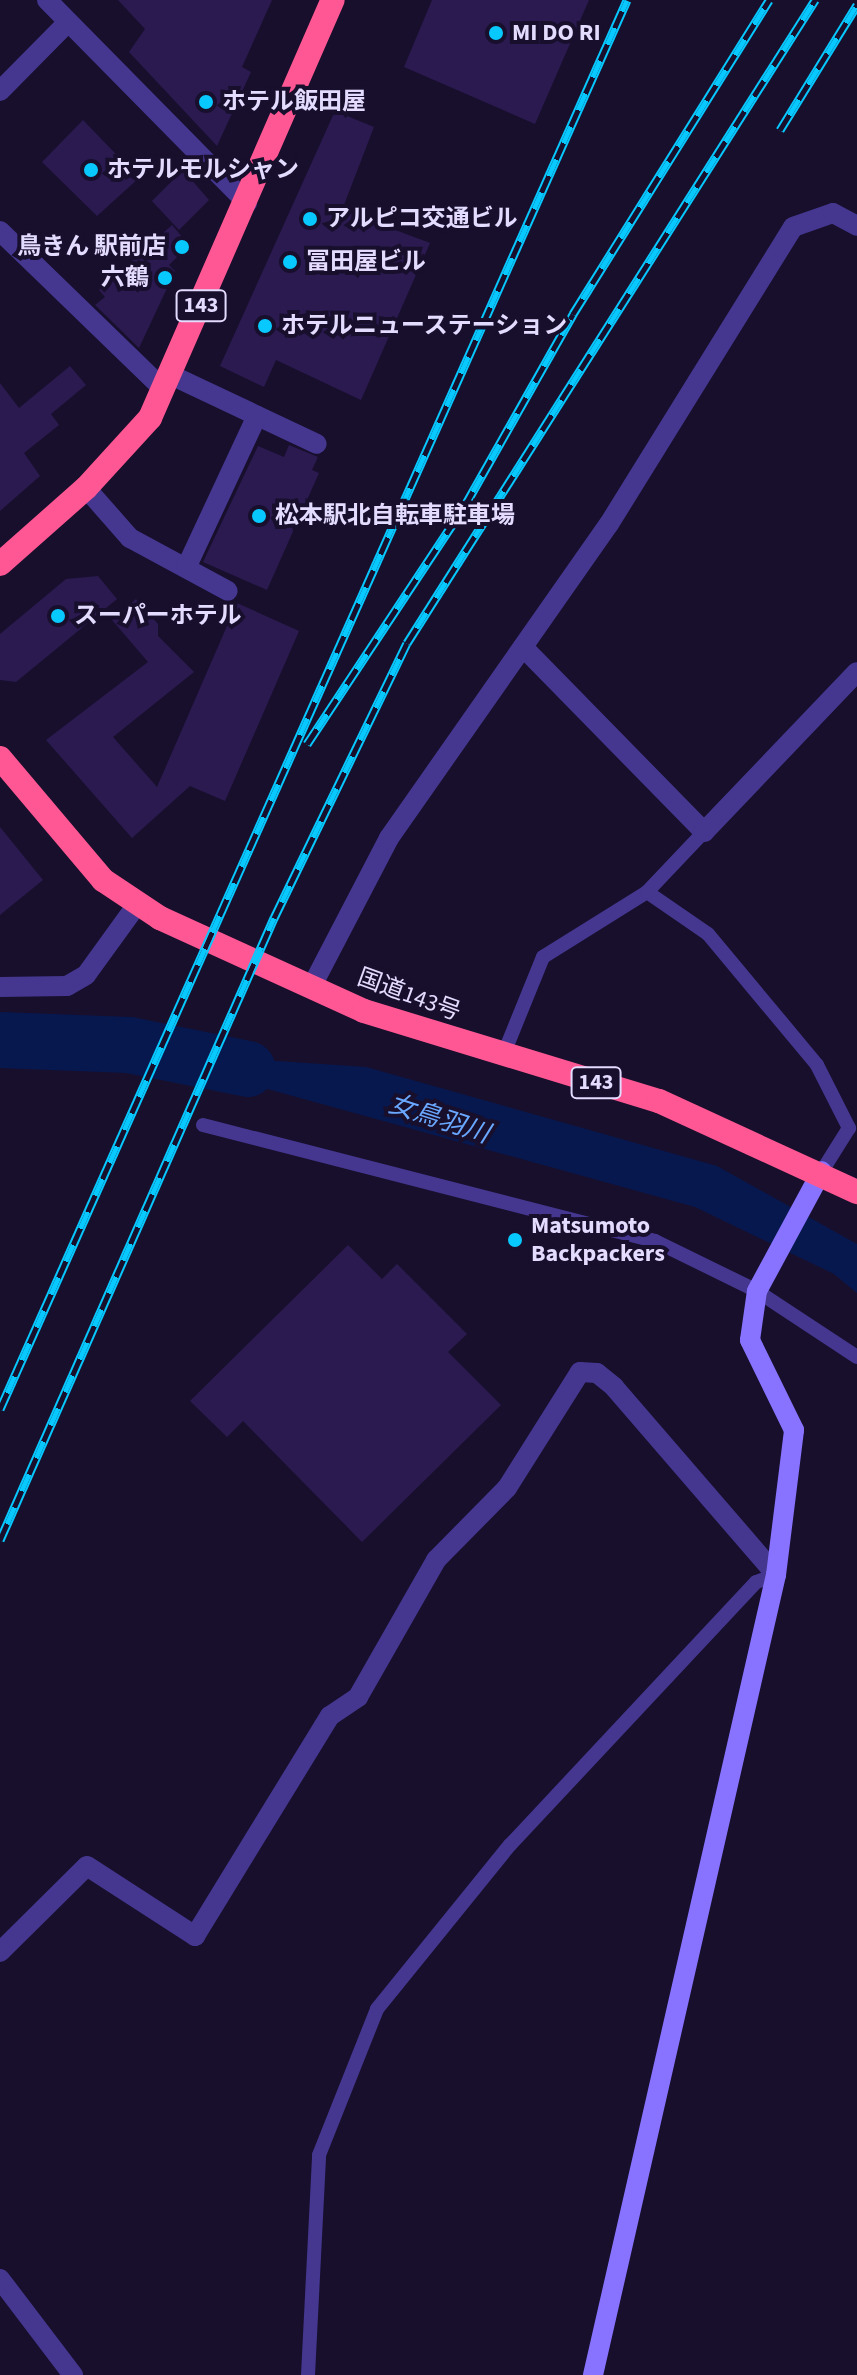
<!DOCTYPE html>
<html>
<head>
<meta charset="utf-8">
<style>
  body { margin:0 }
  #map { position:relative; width:857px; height:2375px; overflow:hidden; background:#180f2d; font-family:"Source Sans 3","Noto Sans JP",sans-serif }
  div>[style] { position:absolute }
  .water>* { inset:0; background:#07184f }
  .river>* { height:56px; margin:-28px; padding:0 28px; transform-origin:28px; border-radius:28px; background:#07184f }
  .building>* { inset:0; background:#2b1a50 }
  .lane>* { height:14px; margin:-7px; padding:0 7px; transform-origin:7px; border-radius:7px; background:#453790 }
  .street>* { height:20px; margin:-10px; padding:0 10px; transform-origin:10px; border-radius:10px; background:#453790 }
  .secondary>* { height:20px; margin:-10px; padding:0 10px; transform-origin:10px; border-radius:10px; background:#8773ff }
  .highway>* { height:24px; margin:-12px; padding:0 12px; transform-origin:12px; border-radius:12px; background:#ff5793 }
  .rail>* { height:9px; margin-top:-4.5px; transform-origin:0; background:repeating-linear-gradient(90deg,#180f2d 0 18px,#08c9ff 0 36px); box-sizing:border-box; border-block:2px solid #08c9ff }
  .dots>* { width:22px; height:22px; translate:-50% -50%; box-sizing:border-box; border:4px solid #180f2d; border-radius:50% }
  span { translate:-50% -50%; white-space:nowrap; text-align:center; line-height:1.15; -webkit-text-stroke:8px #180f2d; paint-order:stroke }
  .shield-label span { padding:2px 6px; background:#180f2d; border:2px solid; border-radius:6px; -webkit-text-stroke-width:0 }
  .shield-label { font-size:22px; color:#e4dcff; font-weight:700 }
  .poi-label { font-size:24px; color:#e4dcff; font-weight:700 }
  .left { translate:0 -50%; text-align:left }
  .right { translate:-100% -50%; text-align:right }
  .street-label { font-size:24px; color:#e4dcff }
  .water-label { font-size:26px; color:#6aa8ff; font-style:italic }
</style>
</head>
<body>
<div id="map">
  <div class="water">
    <div style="clip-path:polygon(130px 1051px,366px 1067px,717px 1166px,857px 1244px,857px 1293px,834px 1274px,695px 1207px)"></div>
  </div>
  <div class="river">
    <div style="left:0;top:1040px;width:129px;rotate:2.2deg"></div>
    <div style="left:129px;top:1045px;width:121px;rotate:11.4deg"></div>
  </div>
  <div class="building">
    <div style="clip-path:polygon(118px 0,272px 0,242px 67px,251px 72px,217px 146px,129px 52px,145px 29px)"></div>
    <div style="clip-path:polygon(432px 0,589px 0,535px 124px,404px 67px)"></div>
    <div style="clip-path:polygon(335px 111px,374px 127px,342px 210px,430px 243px,361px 400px,276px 360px,264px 387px,220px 366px)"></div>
    <div style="clip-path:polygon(83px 120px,139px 178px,97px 216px,42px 162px)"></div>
    <div style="clip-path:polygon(183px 170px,209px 200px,179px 230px,152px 201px)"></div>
    <div style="clip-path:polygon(172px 225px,189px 245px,169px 265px,175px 271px,139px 348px,95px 305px,105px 297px,99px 290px)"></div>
    <div style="clip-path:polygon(70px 366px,86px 385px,51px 414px,59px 425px,24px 453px,40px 476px,0 511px,0 383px,19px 408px)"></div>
    <div style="clip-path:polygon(289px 445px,318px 457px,312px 470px,319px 473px,267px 590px,203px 562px,258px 446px,284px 457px)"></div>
    <div style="clip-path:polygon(98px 576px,117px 599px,16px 682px,0 680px,0 634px,66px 579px)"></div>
    <div style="clip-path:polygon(136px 599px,158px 624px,158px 636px,194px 672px,113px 737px,157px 787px,237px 603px,299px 631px,225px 801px,190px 786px,132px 838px,46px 740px,148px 662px,112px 620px)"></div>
    <div style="clip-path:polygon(0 827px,43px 880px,0 915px)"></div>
    <div style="clip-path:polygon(348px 1245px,382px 1279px,397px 1264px,467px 1334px,448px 1352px,501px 1405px,362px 1542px,243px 1421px,227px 1437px,190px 1401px)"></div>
  </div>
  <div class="lane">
    <div style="left:647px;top:892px;width:74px;rotate:34.5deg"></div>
    <div style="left:708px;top:934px;width:170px;rotate:50.2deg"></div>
    <div style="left:817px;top:1065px;width:71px;rotate:63.1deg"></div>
    <div style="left:849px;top:1128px;width:51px;rotate:122.1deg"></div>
    <div style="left:502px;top:1058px;width:109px;rotate:-67.9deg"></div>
    <div style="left:543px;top:957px;width:123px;rotate:-32deg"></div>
    <div style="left:647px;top:892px;width:83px;rotate:-46.5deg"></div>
    <div style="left:203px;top:1125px;width:467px;rotate:14.4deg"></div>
    <div style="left:655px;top:1241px;width:114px;rotate:26.1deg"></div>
    <div style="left:757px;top:1291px;width:120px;rotate:33.4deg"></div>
    <div style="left:308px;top:2375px;width:220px;rotate:-87.1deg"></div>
    <div style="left:319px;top:2155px;width:157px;rotate:-68.3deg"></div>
    <div style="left:377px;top:2009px;width:211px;rotate:-51deg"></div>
    <div style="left:510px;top:1845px;width:360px;rotate:-46.9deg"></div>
    <div style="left:756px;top:1582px;width:21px;rotate:-19deg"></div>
  </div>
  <div class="street">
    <div style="left:47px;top:0;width:285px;rotate:45.4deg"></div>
    <div style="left:0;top:91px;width:97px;rotate:-45.4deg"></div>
    <div style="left:0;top:231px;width:228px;rotate:44.1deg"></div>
    <div style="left:171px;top:375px;width:161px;rotate:25.3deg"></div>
    <div style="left:86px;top:488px;width:67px;rotate:48.7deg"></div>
    <div style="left:130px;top:538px;width:111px;rotate:28.4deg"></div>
    <div style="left:186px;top:568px;width:168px;rotate:-65deg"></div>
    <div style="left:523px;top:647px;width:259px;rotate:45.6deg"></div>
    <div style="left:704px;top:832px;width:221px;rotate:-46.3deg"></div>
    <div style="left:312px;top:986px;width:167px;rotate:-62.5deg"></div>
    <div style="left:389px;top:838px;width:383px;rotate:-55deg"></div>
    <div style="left:609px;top:524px;width:349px;rotate:-58.2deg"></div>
    <div style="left:793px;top:227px;width:42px;rotate:-19.3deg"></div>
    <div style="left:833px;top:213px;width:27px;rotate:28deg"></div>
    <div style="left:0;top:987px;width:67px;rotate:-0.9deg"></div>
    <div style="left:67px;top:986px;width:22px;rotate:-30deg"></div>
    <div style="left:86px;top:975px;width:85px;rotate:-54.1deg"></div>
    <div style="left:0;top:1952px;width:122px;rotate:-44.7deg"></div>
    <div style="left:87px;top:1866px;width:129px;rotate:32.9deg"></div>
    <div style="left:195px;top:1936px;width:258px;rotate:-58.5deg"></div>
    <div style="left:330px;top:1716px;width:34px;rotate:-34deg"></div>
    <div style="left:358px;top:1697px;width:158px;rotate:-60.3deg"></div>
    <div style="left:436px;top:1560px;width:101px;rotate:-45.4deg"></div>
    <div style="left:507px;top:1488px;width:137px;rotate:-57.8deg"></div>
    <div style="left:580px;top:1372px;width:17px;rotate:3deg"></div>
    <div style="left:597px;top:1373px;width:22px;rotate:39deg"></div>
    <div style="left:614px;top:1387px;width:248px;rotate:49.2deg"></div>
    <div style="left:0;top:2279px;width:121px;rotate:52.8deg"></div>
  </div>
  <div class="secondary">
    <div style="left:593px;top:2375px;width:821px;rotate:-77.12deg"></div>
    <div style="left:776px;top:1575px;width:146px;rotate:-82.9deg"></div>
    <div style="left:794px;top:1430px;width:100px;rotate:-116.1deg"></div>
    <div style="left:750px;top:1340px;width:49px;rotate:-81.9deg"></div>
    <div style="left:757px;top:1291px;width:136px;rotate:-61.6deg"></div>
  </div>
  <div class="highway">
    <div style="left:0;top:564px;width:115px;rotate:-41.5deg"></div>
    <div style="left:86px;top:488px;width:95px;rotate:-47.6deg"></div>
    <div style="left:150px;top:418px;width:456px;rotate:-66.4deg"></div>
    <div style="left:0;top:758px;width:160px;rotate:49.8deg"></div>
    <div style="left:103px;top:880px;width:69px;rotate:33.7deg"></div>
    <div style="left:160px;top:918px;width:224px;rotate:24.5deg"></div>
    <div style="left:364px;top:1011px;width:308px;rotate:17deg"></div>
    <div style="left:659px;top:1101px;width:218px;rotate:24.7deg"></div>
  </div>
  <div class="rail">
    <div style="left:780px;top:130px;width:147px;rotate:-58.4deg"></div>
    <div style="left:307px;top:744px;width:284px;rotate:-56.5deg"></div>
    <div style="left:464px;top:507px;width:222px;rotate:-60.5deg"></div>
    <div style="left:573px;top:314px;width:370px;rotate:-58deg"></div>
    <div style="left:0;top:1409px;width:1542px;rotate:-66.01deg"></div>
    <div style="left:0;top:1540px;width:680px;rotate:-66.23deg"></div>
    <div style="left:274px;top:918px;width:305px;rotate:-64.2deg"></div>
    <div style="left:407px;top:643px;width:762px;rotate:-57.6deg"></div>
  </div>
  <div class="dots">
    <div style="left:496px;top:33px;background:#08c9ff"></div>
    <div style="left:206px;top:102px;background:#08c9ff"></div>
    <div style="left:91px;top:170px;background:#08c9ff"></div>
    <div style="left:310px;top:219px;background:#08c9ff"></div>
    <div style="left:182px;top:247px;background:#08c9ff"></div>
    <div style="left:290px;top:262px;background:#08c9ff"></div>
    <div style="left:165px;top:278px;background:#08c9ff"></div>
    <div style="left:265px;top:326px;background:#08c9ff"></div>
    <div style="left:259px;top:516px;background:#08c9ff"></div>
    <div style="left:58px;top:616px;background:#08c9ff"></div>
    <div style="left:515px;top:1240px;background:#08c9ff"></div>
  </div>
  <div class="shield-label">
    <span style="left:201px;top:306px">143</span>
    <span style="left:596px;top:1083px">143</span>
  </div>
  <div class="poi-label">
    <span class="left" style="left:512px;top:33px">MI DO RI</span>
    <span class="left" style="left:222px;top:102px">ホテル飯田屋</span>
    <span class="left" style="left:107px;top:170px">ホテルモルシャン</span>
    <span class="left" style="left:326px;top:219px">アルピコ交通ビル</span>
    <span class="right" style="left:166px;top:247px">鳥きん 駅前店</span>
    <span class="left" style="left:306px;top:262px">冨田屋ビル</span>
    <span class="right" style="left:149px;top:278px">六鶴</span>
    <span class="left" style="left:281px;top:326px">ホテルニューステーション</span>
    <span class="left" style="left:275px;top:516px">松本駅北自転車駐車場</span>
    <span class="left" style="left:74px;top:616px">スーパーホテル</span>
    <span class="left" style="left:531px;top:1240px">Matsumoto<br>Backpackers</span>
  </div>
  <div class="street-label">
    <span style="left:409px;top:995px;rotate:20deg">国道143号</span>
  </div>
  <div class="water-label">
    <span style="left:439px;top:1119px;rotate:18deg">女鳥羽川</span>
  </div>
</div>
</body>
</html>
